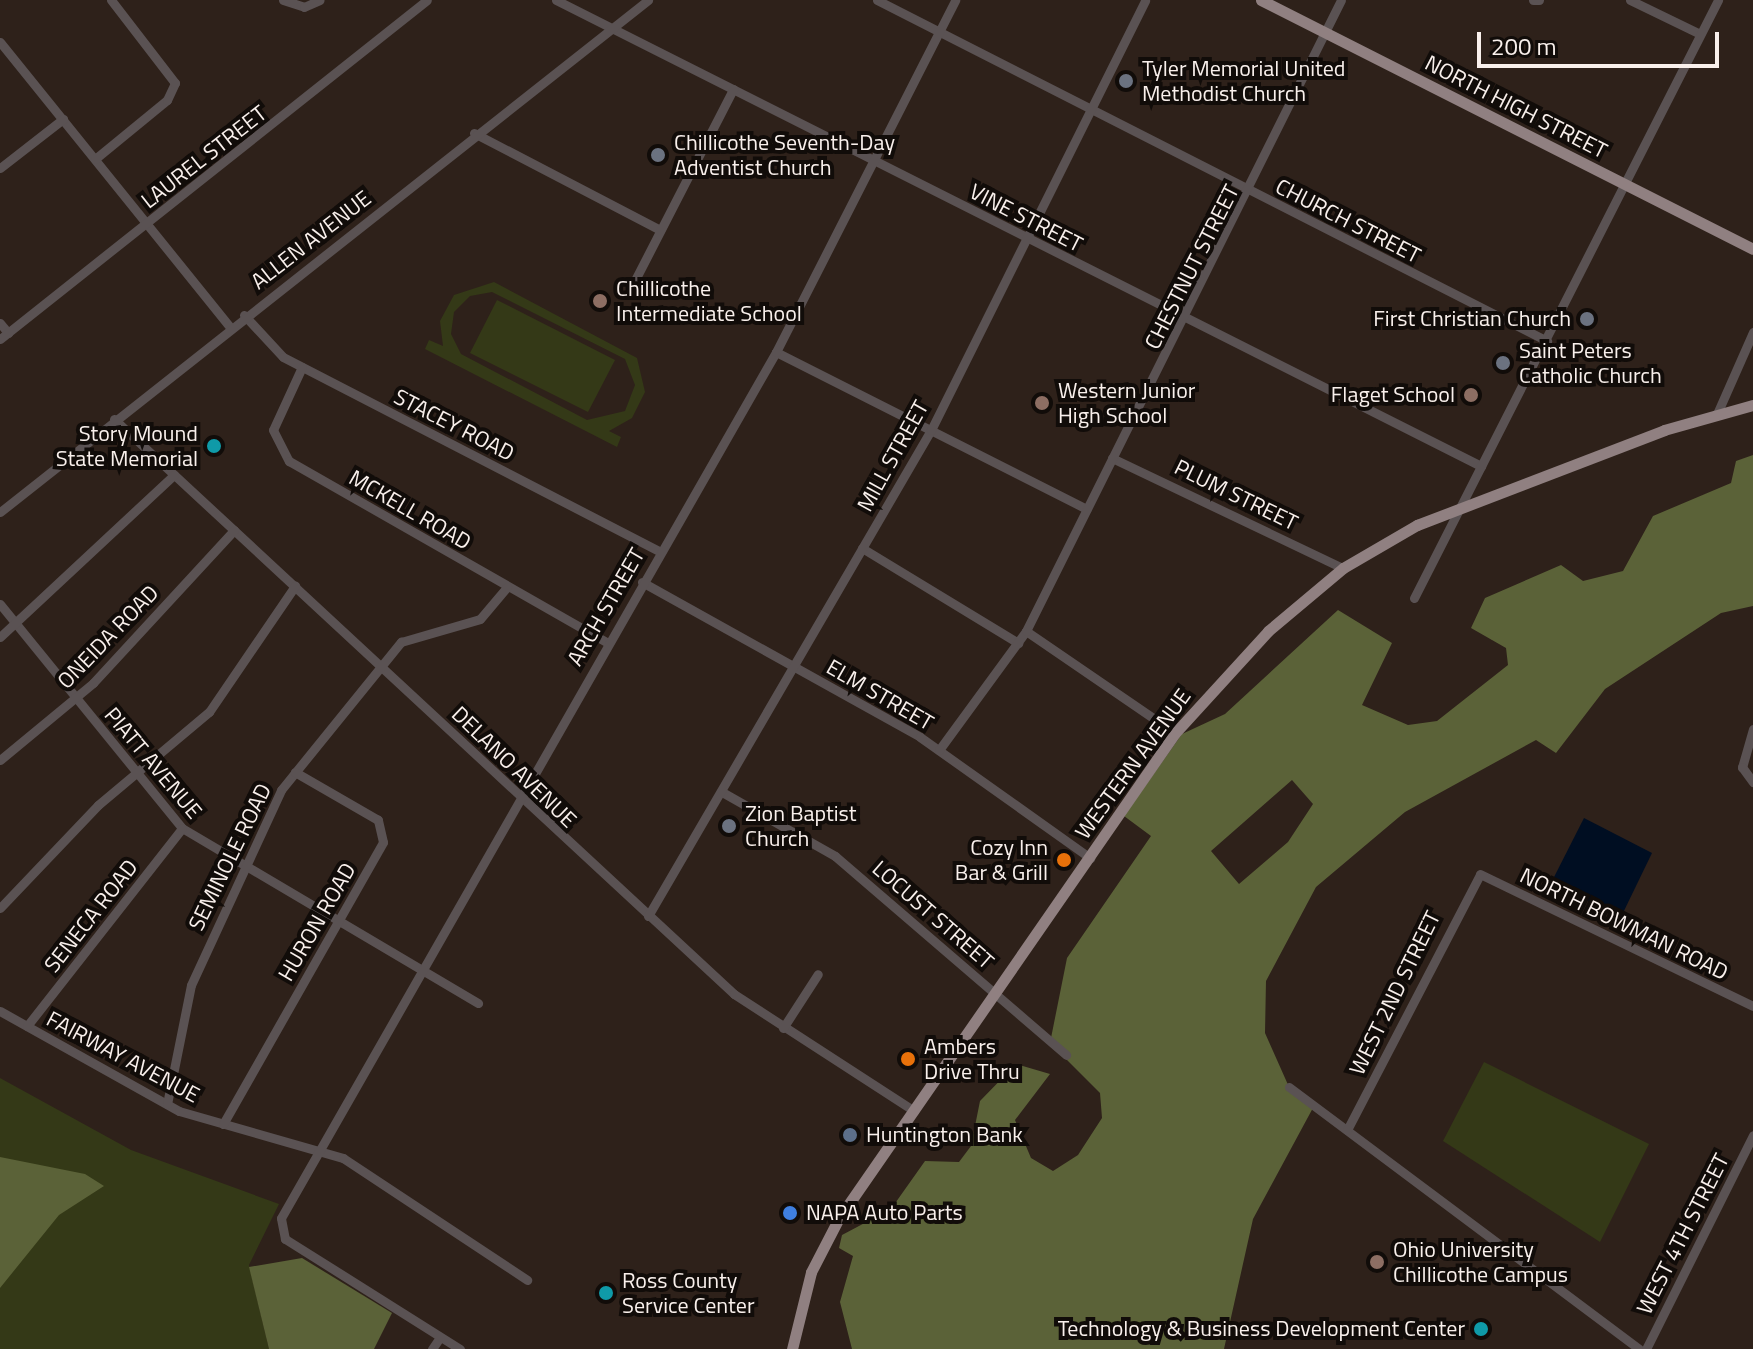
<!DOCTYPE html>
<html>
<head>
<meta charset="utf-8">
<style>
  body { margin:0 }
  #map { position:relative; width:1753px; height:1349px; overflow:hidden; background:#2e211a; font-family:"Titillium Web",sans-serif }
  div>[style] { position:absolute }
  .green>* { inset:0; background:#343917 }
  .forest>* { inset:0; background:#5b6238 }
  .water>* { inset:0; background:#000e22 }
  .minor>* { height:9px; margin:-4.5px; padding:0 4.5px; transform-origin:4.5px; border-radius:4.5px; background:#5a5253 }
  .major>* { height:11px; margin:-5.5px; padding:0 5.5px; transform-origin:5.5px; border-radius:5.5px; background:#908081 }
  .dots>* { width:22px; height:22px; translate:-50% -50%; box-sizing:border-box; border:4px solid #110c09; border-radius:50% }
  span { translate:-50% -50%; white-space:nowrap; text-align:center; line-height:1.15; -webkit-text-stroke:8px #110c09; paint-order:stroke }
  .poi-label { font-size:22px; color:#f9f0ec }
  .left { translate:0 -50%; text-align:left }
  .right { translate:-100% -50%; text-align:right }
  .street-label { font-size:22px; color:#f9f0ec }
  .scale { position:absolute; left:1477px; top:32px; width:242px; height:36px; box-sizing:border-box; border:4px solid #f9f0ec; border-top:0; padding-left:10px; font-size:24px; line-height:28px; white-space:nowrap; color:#f9f0ec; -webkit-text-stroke:6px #110c09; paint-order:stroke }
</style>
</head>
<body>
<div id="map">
  <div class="green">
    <div style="clip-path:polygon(evenodd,494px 282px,637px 358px,645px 392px,632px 418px,609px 431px,621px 437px,617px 447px,425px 349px,429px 340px,443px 346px,440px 321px,454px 295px,494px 282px,492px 292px,625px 359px,635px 385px,625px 411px,587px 420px,461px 354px,451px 334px,454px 312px,470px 296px,492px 292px)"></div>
    <div style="clip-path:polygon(497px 300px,615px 360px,588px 412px,470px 353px)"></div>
    <div style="clip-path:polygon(1484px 1062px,1649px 1144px,1600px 1242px,1443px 1141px)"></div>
    <div style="clip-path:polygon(0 1078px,131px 1150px,279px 1204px,249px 1265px,269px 1349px,0 1349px)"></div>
  </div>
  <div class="forest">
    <div style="clip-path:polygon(evenodd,1753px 455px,1753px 606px,1721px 613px,1605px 689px,1556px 753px,1536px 740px,1405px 812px,1316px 887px,1266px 981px,1265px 1033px,1289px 1087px,1314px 1106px,1253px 1219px,1224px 1349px,852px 1349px,840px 1302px,853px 1256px,839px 1248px,842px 1235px,891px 1209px,925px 1161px,959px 1162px,971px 1146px,980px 1101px,1016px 1064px,1050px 1074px,1015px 1120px,1031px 1158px,1053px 1171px,1078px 1155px,1102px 1118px,1100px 1093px,1050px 1043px,1067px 958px,1151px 836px,1124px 816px,1182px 734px,1225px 714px,1338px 610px,1392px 643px,1362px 705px,1408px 725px,1437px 721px,1508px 665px,1506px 648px,1471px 628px,1485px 598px,1561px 565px,1583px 581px,1623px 571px,1653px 516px,1731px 483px,1736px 461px,1753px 455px,1292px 780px,1313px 804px,1288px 842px,1239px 884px,1211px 851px,1292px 780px)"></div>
    <div style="clip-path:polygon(0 1157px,85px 1174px,104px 1186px,59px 1215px,0 1288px)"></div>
    <div style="clip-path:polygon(302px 1258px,392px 1313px,374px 1349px,269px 1349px,249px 1267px)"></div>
  </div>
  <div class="water">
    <div style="clip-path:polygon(1584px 818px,1652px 853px,1621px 917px,1551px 883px)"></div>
  </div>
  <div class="minor">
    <div style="left:283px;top:0;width:22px;rotate:18deg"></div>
    <div style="left:304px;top:7px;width:17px;rotate:-24deg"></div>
    <div style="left:556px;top:0;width:1036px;rotate:26.74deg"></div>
    <div style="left:877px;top:0;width:752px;rotate:26.97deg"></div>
    <div style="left:1533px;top:0;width:6px"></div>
    <div style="left:1630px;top:0;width:78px;rotate:25.9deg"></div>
    <div style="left:0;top:42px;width:365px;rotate:51.1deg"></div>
    <div style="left:474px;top:133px;width:210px;rotate:27.5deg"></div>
    <div style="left:95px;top:159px;width:93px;rotate:-39.3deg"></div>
    <div style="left:167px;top:100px;width:19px;rotate:-65deg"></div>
    <div style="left:175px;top:83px;width:105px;rotate:-127.6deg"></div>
    <div style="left:0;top:168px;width:80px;rotate:-37.9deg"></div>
    <div style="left:634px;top:282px;width:217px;rotate:-62.8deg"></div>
    <div style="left:244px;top:315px;width:57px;rotate:47.1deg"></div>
    <div style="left:283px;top:357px;width:423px;rotate:27.3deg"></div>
    <div style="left:0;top:323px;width:13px;rotate:51deg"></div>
    <div style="left:0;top:339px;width:545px;rotate:-38.45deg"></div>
    <div style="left:776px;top:352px;width:348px;rotate:26.8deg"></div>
    <div style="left:302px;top:367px;width:69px;rotate:114.7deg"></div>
    <div style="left:273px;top:430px;width:35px;rotate:63deg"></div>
    <div style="left:289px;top:461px;width:365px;rotate:29.7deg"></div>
    <div style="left:1716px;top:416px;width:92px;rotate:-66.2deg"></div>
    <div style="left:114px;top:419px;width:846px;rotate:42.84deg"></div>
    <div style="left:734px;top:994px;width:215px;rotate:33deg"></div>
    <div style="left:1112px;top:458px;width:256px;rotate:25.5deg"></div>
    <div style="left:0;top:512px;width:826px;rotate:-38.31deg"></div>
    <div style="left:862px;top:548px;width:183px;rotate:31.3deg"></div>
    <div style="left:642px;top:582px;width:318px;rotate:29.1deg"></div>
    <div style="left:920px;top:737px;width:209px;rotate:35.4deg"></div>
    <div style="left:1414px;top:598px;width:671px;rotate:-63.05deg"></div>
    <div style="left:0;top:604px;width:289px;rotate:50.9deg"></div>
    <div style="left:182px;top:828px;width:344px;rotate:30.6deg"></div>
    <div style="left:1026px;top:631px;width:181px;rotate:34.4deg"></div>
    <div style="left:0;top:637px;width:238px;rotate:-43deg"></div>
    <div style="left:1753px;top:729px;width:40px;rotate:106deg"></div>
    <div style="left:1742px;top:767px;width:19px;rotate:54deg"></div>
    <div style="left:939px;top:750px;width:147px;rotate:-53.8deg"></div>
    <div style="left:1026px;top:631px;width:705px;rotate:-63.47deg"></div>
    <div style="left:0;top:760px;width:121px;rotate:-39.6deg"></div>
    <div style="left:93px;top:683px;width:208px;rotate:-47.3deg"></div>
    <div style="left:722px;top:792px;width:130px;rotate:29.5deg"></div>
    <div style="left:835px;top:856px;width:305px;rotate:40.7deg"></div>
    <div style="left:0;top:908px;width:142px;rotate:-46.4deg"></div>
    <div style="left:98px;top:805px;width:145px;rotate:-40deg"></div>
    <div style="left:209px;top:712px;width:153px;rotate:-55.7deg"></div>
    <div style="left:648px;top:916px;width:562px;rotate:-59.79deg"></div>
    <div style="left:931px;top:430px;width:480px;rotate:-63.5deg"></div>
    <div style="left:0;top:1011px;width:205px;rotate:29.2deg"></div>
    <div style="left:179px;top:1111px;width:171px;rotate:16deg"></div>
    <div style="left:343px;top:1158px;width:221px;rotate:33.5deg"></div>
    <div style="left:27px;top:1026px;width:251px;rotate:-51.9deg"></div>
    <div style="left:783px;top:1028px;width:64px;rotate:-57.1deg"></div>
    <div style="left:1289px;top:1087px;width:437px;rotate:36.8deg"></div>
    <div style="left:167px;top:1104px;width:121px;rotate:-78.6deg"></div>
    <div style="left:191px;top:985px;width:215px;rotate:-65.2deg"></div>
    <div style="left:281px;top:790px;width:191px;rotate:-51deg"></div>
    <div style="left:401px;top:642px;width:82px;rotate:-16.2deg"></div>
    <div style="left:480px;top:619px;width:42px;rotate:-49.8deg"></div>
    <div style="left:223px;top:1124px;width:324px;rotate:-60.4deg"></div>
    <div style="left:383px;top:842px;width:23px;rotate:-103deg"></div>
    <div style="left:378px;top:820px;width:96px;rotate:-150deg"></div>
    <div style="left:1347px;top:1130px;width:288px;rotate:-62.5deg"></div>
    <div style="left:1480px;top:874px;width:303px;rotate:25.8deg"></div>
    <div style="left:432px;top:1349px;width:14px;rotate:-56deg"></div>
    <div style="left:460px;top:1349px;width:207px;rotate:-147.8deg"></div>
    <div style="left:285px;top:1239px;width:21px;rotate:-101deg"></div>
    <div style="left:281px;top:1218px;width:997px;rotate:-60.25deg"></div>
    <div style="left:776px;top:352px;width:395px;rotate:-63deg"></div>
    <div style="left:1646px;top:1349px;width:239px;rotate:-63.4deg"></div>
  </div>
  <div class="major">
    <div style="left:1261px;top:0;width:551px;rotate:26.84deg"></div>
    <div style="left:792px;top:1349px;width:79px;rotate:-76.1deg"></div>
    <div style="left:811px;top:1272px;width:61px;rotate:-62.6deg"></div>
    <div style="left:839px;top:1218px;width:590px;rotate:-55.29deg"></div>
    <div style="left:1175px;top:733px;width:138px;rotate:-47.6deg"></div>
    <div style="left:1268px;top:631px;width:98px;rotate:-40deg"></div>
    <div style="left:1343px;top:568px;width:86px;rotate:-30.2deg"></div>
    <div style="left:1417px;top:525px;width:265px;rotate:-21deg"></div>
    <div style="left:1664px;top:430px;width:92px;rotate:-15.7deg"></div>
  </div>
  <div class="dots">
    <div style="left:1126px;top:81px;background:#6b7280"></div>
    <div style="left:658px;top:155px;background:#6b7280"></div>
    <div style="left:600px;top:301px;background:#8d6e63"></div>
    <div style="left:1587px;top:319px;background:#6b7280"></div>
    <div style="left:1503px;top:363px;background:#6b7280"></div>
    <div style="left:1471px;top:395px;background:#8d6e63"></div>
    <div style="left:1042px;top:403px;background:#8d6e63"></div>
    <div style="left:214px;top:446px;background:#0f9aa8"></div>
    <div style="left:729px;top:826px;background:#6b7280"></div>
    <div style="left:1064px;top:860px;background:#e8710a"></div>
    <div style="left:908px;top:1059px;background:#e8710a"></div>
    <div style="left:850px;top:1135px;background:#5c6f8a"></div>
    <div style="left:790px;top:1213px;background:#3f7fe0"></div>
    <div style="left:1377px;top:1262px;background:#8d6e63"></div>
    <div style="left:606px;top:1293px;background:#0f9aa8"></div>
    <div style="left:1481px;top:1329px;background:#0f9aa8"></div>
  </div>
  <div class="poi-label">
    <span class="left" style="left:1142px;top:81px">Tyler Memorial United<br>Methodist Church</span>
    <span class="left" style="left:674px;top:155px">Chillicothe Seventh-Day<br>Adventist Church</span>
    <span class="left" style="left:616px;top:301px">Chillicothe<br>Intermediate School</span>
    <span class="right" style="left:1571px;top:319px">First Christian Church</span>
    <span class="left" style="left:1519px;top:363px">Saint Peters<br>Catholic Church</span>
    <span class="left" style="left:1058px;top:403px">Western Junior<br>High School</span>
    <span class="right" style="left:1455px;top:395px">Flaget School</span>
    <span class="right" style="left:198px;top:446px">Story Mound<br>State Memorial</span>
    <span class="left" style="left:745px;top:826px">Zion Baptist<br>Church</span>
    <span class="right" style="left:1048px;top:860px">Cozy Inn<br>Bar &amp; Grill</span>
    <span class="left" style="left:924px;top:1059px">Ambers<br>Drive Thru</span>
    <span class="left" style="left:866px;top:1135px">Huntington Bank</span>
    <span class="left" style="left:806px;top:1213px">NAPA Auto Parts</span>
    <span class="left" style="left:1393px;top:1262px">Ohio University<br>Chillicothe Campus</span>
    <span class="left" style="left:622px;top:1293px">Ross County<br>Service Center</span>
    <span class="right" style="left:1465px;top:1329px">Technology &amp; Business Development Center</span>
  </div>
  <div class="street-label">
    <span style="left:1516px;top:107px;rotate:27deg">NORTH HIGH STREET</span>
    <span style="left:204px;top:157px;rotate:-38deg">LAUREL STREET</span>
    <span style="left:1026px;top:218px;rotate:27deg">VINE STREET</span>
    <span style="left:1348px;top:221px;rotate:27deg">CHURCH STREET</span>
    <span style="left:311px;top:240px;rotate:-38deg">ALLEN AVENUE</span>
    <span style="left:1192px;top:267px;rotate:-63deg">CHESTNUT STREET</span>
    <span style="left:454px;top:425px;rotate:27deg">STACEY ROAD</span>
    <span style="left:893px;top:456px;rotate:-61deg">MILL STREET</span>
    <span style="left:1236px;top:495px;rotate:26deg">PLUM STREET</span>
    <span style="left:410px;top:510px;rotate:30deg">MCKELL ROAD</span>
    <span style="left:606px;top:607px;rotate:-60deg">ARCH STREET</span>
    <span style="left:108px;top:637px;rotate:-46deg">ONEIDA ROAD</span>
    <span style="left:880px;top:695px;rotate:30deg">ELM STREET</span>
    <span style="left:153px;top:763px;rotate:50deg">PIATT AVENUE</span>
    <span style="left:1133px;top:764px;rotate:-54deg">WESTERN AVENUE</span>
    <span style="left:514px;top:767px;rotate:44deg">DELANO AVENUE</span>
    <span style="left:230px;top:857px;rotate:-64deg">SEMINOLE ROAD</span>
    <span style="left:933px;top:915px;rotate:41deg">LOCUST STREET</span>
    <span style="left:91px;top:916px;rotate:-52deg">SENECA ROAD</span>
    <span style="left:317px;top:922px;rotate:-60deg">HURON ROAD</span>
    <span style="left:1624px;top:924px;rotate:26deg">NORTH BOWMAN ROAD</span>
    <span style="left:1395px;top:993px;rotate:-64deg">WEST 2ND STREET</span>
    <span style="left:123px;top:1057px;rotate:28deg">FAIRWAY AVENUE</span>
    <span style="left:1683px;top:1234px;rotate:-63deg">WEST 4TH STREET</span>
  </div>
  <div class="scale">200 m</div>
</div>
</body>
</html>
